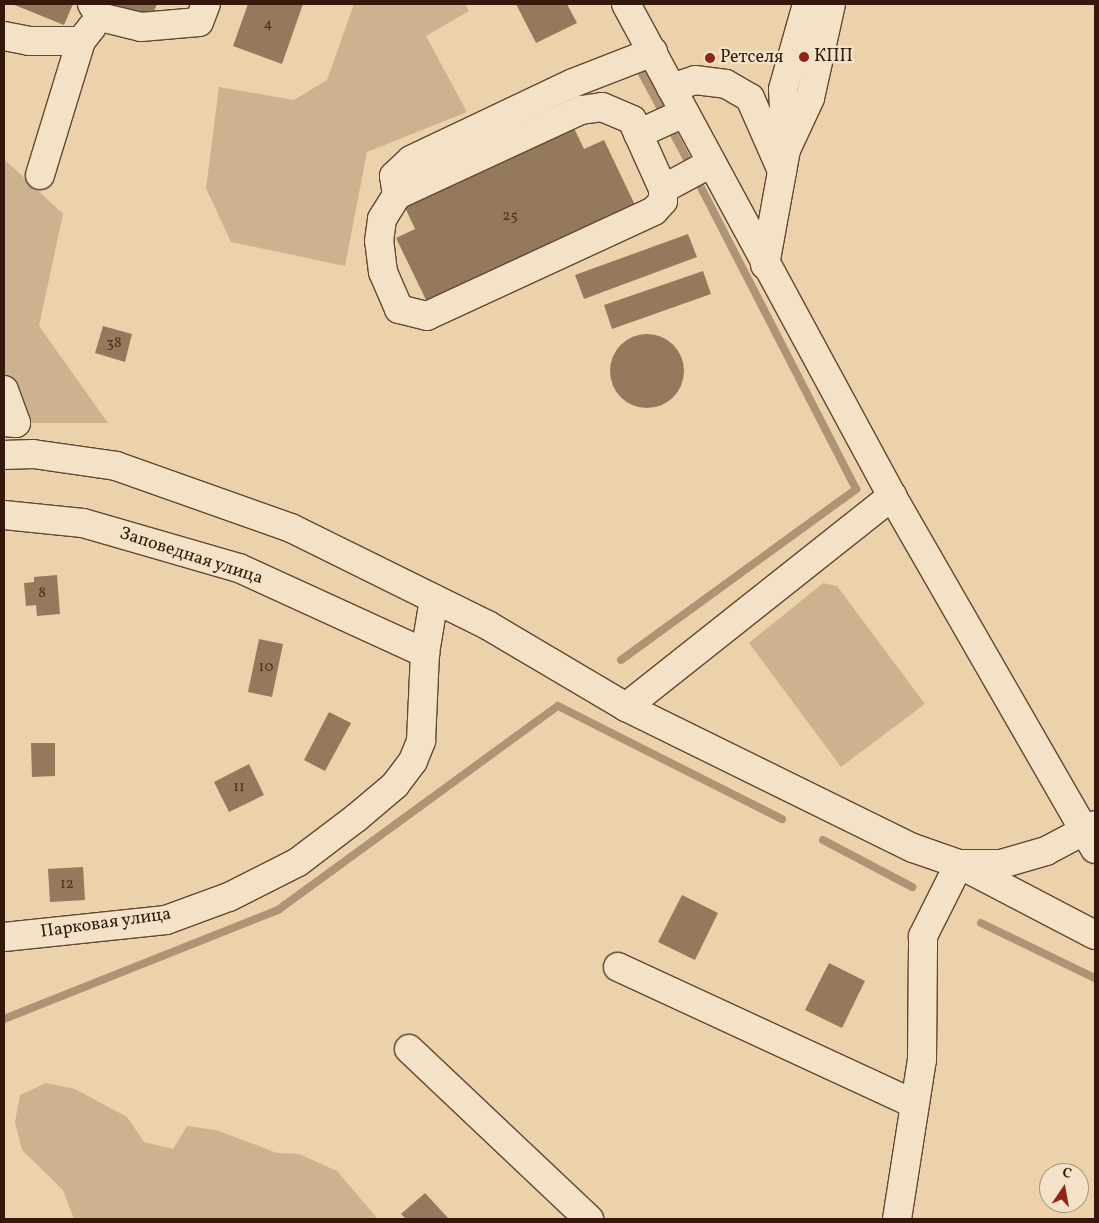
<!DOCTYPE html>
<html>
<head>
<meta charset="utf-8">
<style>
  body { margin:0 }
  #map { position:relative; width:1099px; height:1223px; overflow:hidden; background:#ecd2aa; font-family:Vollkorn,serif }
  div>[style] { position:absolute }
  .green>* { inset:0; background:#cdb28f }
  .stream>* { height:8px; margin:-4px; padding:0 4px; transform-origin:4px; border-radius:4px; background:#ae9374 }
  .building>* { inset:0; background:#94795d }
  .round { border-radius:50% }
  .roads { filter:drop-shadow(1px 0 #634632) drop-shadow(-1px 0 #634632) drop-shadow(0 1px #634632) drop-shadow(0 -1px #634632) }
  .minor>* { height:28px; margin:-14px; padding:0 14px; transform-origin:14px; border-radius:14px; background:#f3e2c8 }
  .dots>* { width:14px; height:14px; translate:-50% -50%; box-sizing:border-box; border:2px solid #f3e2c8; border-radius:50% }
  span { translate:-50% -50%; white-space:nowrap; text-align:center; line-height:1.15; -webkit-text-stroke:4.5px #f3e2c8; paint-order:stroke }
  .number-label { font-size:15px; color:#4d301f }
  .number-label span { -webkit-text-stroke-width:0 }
  .poi-label { font-size:18px; color:#35180a }
  .left { translate:0 -50%; text-align:left }
  .street-label { font-size:18px; color:#35180a }
  .frame { position:absolute; inset:0; border:5px solid #35180a; pointer-events:none }
  .north { position:absolute; left:1039px; top:1163px; width:50px; height:50px; box-sizing:border-box; background:#f3e2c8; border:1px solid #a7917c; border-radius:50%; rotate:12deg; font-size:14px; font-weight:700; line-height:20px; text-align:center; color:#35180a }
  .north::after { content:''; display:block; margin:auto; width:18px; height:22px; background:#8f2418; clip-path:polygon(50% 0,100% 100%,50% 72%,0 100%) }
</style>
</head>
<body>
<div id="map">
  <div class="green">
    <div style="clip-path:polygon(354px 4px,465px 4px,469px 11px,426px 36px,467px 112px,367px 152px,345px 266px,231px 242px,206px 188px,219px 87px,294px 100px,327px 80px)"></div>
    <div style="clip-path:polygon(4px 159px,63px 214px,39px 326px,108px 423px,4px 423px)"></div>
    <div style="clip-path:polygon(823px 583px,837px 586px,925px 704px,841px 767px,749px 643px)"></div>
    <div style="clip-path:polygon(46px 1083px,75px 1089px,127px 1117px,144px 1142px,173px 1149px,187px 1126px,216px 1130px,277px 1153px,299px 1154px,337px 1171px,378px 1219px,74px 1219px,63px 1190px,22px 1150px,15px 1122px,20px 1095px)"></div>
  </div>
  <div class="stream">
    <div style="left:638px;top:66px;width:47px;rotate:61.8deg"></div>
    <div style="left:670px;top:127px;width:34px;rotate:62deg"></div>
    <div style="left:621px;top:660px;width:291px;rotate:-36deg"></div>
    <div style="left:856px;top:489px;width:348px;rotate:-117.2deg"></div>
    <div style="left:823px;top:840px;width:101px;rotate:27.8deg"></div>
    <div style="left:981px;top:923px;width:127px;rotate:25.8deg"></div>
    <div style="left:4px;top:1019px;width:295px;rotate:-21.7deg"></div>
    <div style="left:278px;top:910px;width:346px;rotate:-36.1deg"></div>
    <div style="left:558px;top:706px;width:251px;rotate:26.8deg"></div>
  </div>
  <div class="building">
    <div style="clip-path:polygon(12px 4px,73px 4px,64px 25px)"></div>
    <div style="clip-path:polygon(114px 4px,157px 4px,151px 18px)"></div>
    <div style="clip-path:polygon(248px 4px,303px 4px,282px 64px,233px 46px)"></div>
    <div style="clip-path:polygon(516px 4px,567px 4px,577px 23px,536px 43px)"></div>
    <div style="clip-path:polygon(571px 122px,584px 149px,604px 140px,635px 205px,428px 304px,396px 238px,415px 229px,403px 203px)"></div>
    <div style="clip-path:polygon(688px 234px,697px 257px,584px 299px,575px 275px)"></div>
    <div style="clip-path:polygon(703px 271px,711px 294px,612px 329px,604px 305px)"></div>
    <div style="clip-path:polygon(103px 326px,132px 334px,125px 362px,95px 353px)"></div>
    <div class="round" style="left:610px;top:334px;width:74px;height:74px"></div>
    <div style="clip-path:polygon(57px 575px,60px 614px,37px 616px,36px 605px,26px 606px,24px 583px,34px 582px,34px 577px)"></div>
    <div style="clip-path:polygon(259px 639px,283px 644px,272px 697px,248px 692px)"></div>
    <div style="clip-path:polygon(329px 712px,351px 723px,325px 771px,304px 760px)"></div>
    <div style="clip-path:polygon(31px 743px,55px 743px,55px 776px,32px 777px)"></div>
    <div style="clip-path:polygon(249px 764px,264px 795px,229px 812px,214px 782px)"></div>
    <div style="clip-path:polygon(83px 867px,85px 900px,50px 902px,48px 869px)"></div>
    <div style="clip-path:polygon(682px 895px,718px 913px,695px 960px,658px 942px)"></div>
    <div style="clip-path:polygon(829px 963px,865px 981px,842px 1028px,805px 1010px)"></div>
    <div style="clip-path:polygon(425px 1193px,449px 1219px,406px 1219px,401px 1214px)"></div>
  </div>
  <div class="roads">
    <div class="minor">
      <div style="left:92px;top:4px;width:15px;rotate:58deg"></div>
      <div style="left:100px;top:17px;width:42px;rotate:13.7deg"></div>
      <div style="left:141px;top:27px;width:58px;rotate:-4.9deg"></div>
      <div style="left:199px;top:22px;width:19px;rotate:-69deg"></div>
      <div style="left:626px;top:4px;width:559px;rotate:61.6deg"></div>
      <div style="left:892px;top:496px;width:407px;rotate:60.1deg"></div>
      <div style="left:4px;top:36px;width:25px;rotate:11deg"></div>
      <div style="left:29px;top:41px;width:52px"></div>
      <div style="left:81px;top:41px;width:18px;rotate:-52deg"></div>
      <div style="left:671px;top:88px;width:25px;rotate:-18deg"></div>
      <div style="left:695px;top:80px;width:31px;rotate:7deg"></div>
      <div style="left:726px;top:84px;width:28px;rotate:30deg"></div>
      <div style="left:750px;top:98px;width:80px;rotate:66.3deg"></div>
      <div style="left:602px;top:107px;width:33px;rotate:23deg"></div>
      <div style="left:632px;top:120px;width:76px;rotate:65.8deg"></div>
      <div style="left:663px;top:189px;width:12px;rotate:90deg"></div>
      <div style="left:663px;top:201px;width:13px;rotate:132deg"></div>
      <div style="left:654px;top:211px;width:250px;rotate:155.2deg"></div>
      <div style="left:427px;top:316px;width:29px;rotate:-166deg"></div>
      <div style="left:399px;top:309px;width:40px;rotate:-113.4deg"></div>
      <div style="left:383px;top:272px;width:31px;rotate:-97deg"></div>
      <div style="left:379px;top:241px;width:22px;rotate:-82deg"></div>
      <div style="left:382px;top:219px;width:28px;rotate:-58deg"></div>
      <div style="left:397px;top:195px;width:203px;rotate:-24.8deg"></div>
      <div style="left:581px;top:110px;width:21px;rotate:-8deg"></div>
      <div style="left:638px;top:134px;width:51px;rotate:-24.5deg"></div>
      <div style="left:786px;top:146px;width:57px;rotate:-93deg"></div>
      <div style="left:783px;top:89px;width:88px;rotate:-74.2deg"></div>
      <div style="left:40px;top:175px;width:140px;rotate:-73deg"></div>
      <div style="left:663px;top:189px;width:55px;rotate:-28.4deg"></div>
      <div style="left:397px;top:195px;width:19px;rotate:-99deg"></div>
      <div style="left:394px;top:176px;width:23px;rotate:-43deg"></div>
      <div style="left:411px;top:160px;width:179px;rotate:-25.4deg"></div>
      <div style="left:573px;top:83px;width:86px;rotate:-21.2deg"></div>
      <div style="left:765px;top:265px;width:117px;rotate:-79.7deg"></div>
      <div style="left:786px;top:150px;width:57px;rotate:-65.2deg"></div>
      <div style="left:810px;top:98px;width:96px;rotate:-77.4deg"></div>
      <div style="left:4px;top:390px;width:35px;rotate:70deg"></div>
      <div style="left:16px;top:423px;width:12px;rotate:-175deg"></div>
      <div style="left:4px;top:455px;width:29px;rotate:-2deg"></div>
      <div style="left:33px;top:454px;width:84px;rotate:8.2deg"></div>
      <div style="left:116px;top:466px;width:186px;rotate:19.5deg"></div>
      <div style="left:291px;top:528px;width:221px;rotate:26.3deg"></div>
      <div style="left:489px;top:626px;width:159px;rotate:30.6deg"></div>
      <div style="left:626px;top:707px;width:320px;rotate:26.2deg"></div>
      <div style="left:913px;top:848px;width:49px;rotate:19.2deg"></div>
      <div style="left:959px;top:864px;width:153px;rotate:27.6deg"></div>
      <div style="left:4px;top:515px;width:79px;rotate:5.8deg"></div>
      <div style="left:83px;top:523px;width:162px;rotate:16.1deg"></div>
      <div style="left:239px;top:568px;width:205px;rotate:24.6deg"></div>
      <div style="left:626px;top:707px;width:340px;rotate:-38.4deg"></div>
      <div style="left:963px;top:864px;width:38px"></div>
      <div style="left:1001px;top:864px;width:47px;rotate:-16.1deg"></div>
      <div style="left:1046px;top:851px;width:55px;rotate:-28deg"></div>
      <div style="left:4px;top:937px;width:163px;rotate:-6deg"></div>
      <div style="left:166px;top:920px;width:67px;rotate:-20.1deg"></div>
      <div style="left:229px;top:897px;width:77px;rotate:-26.9deg"></div>
      <div style="left:298px;top:862px;width:73px;rotate:-37.2deg"></div>
      <div style="left:356px;top:818px;width:51px;rotate:-40.2deg"></div>
      <div style="left:395px;top:785px;width:30px;rotate:-53deg"></div>
      <div style="left:413px;top:761px;width:22px;rotate:-68deg"></div>
      <div style="left:421px;top:741px;width:88px;rotate:-87.4deg"></div>
      <div style="left:425px;top:653px;width:55px;rotate:-80.5deg"></div>
      <div style="left:618px;top:967px;width:326px;rotate:24.8deg"></div>
      <div style="left:409px;top:1049px;width:248px;rotate:43.4deg"></div>
      <div style="left:897px;top:1219px;width:161px;rotate:-81.1deg"></div>
      <div style="left:922px;top:1060px;width:124px;rotate:-89.5deg"></div>
      <div style="left:923px;top:936px;width:80px;rotate:-63.4deg"></div>
    </div>
  </div>
  <div class="dots">
    <div style="left:804px;top:57px;background:#8f2418"></div>
    <div style="left:710px;top:58px;background:#8f2418"></div>
  </div>
  <div class="number-label">
    <span style="left:268px;top:25px">4</span>
    <span style="left:510px;top:217px">25</span>
    <span style="left:114px;top:344px">38</span>
    <span style="left:42px;top:594px">8</span>
    <span style="left:266px;top:668px">10</span>
    <span style="left:239px;top:788px">11</span>
    <span style="left:67px;top:885px">12</span>
  </div>
  <div class="poi-label">
    <span class="left" style="left:814px;top:57px">КПП</span>
    <span class="left" style="left:720px;top:58px">Ретселя</span>
  </div>
  <div class="street-label">
    <span style="left:191px;top:557px;rotate:18deg">Заповедная улица</span>
    <span style="left:106px;top:924px;rotate:-8deg">Парковая улица</span>
  </div>
  <div class="frame"></div>
  <div class="north">С</div>
</div>
</body>
</html>
